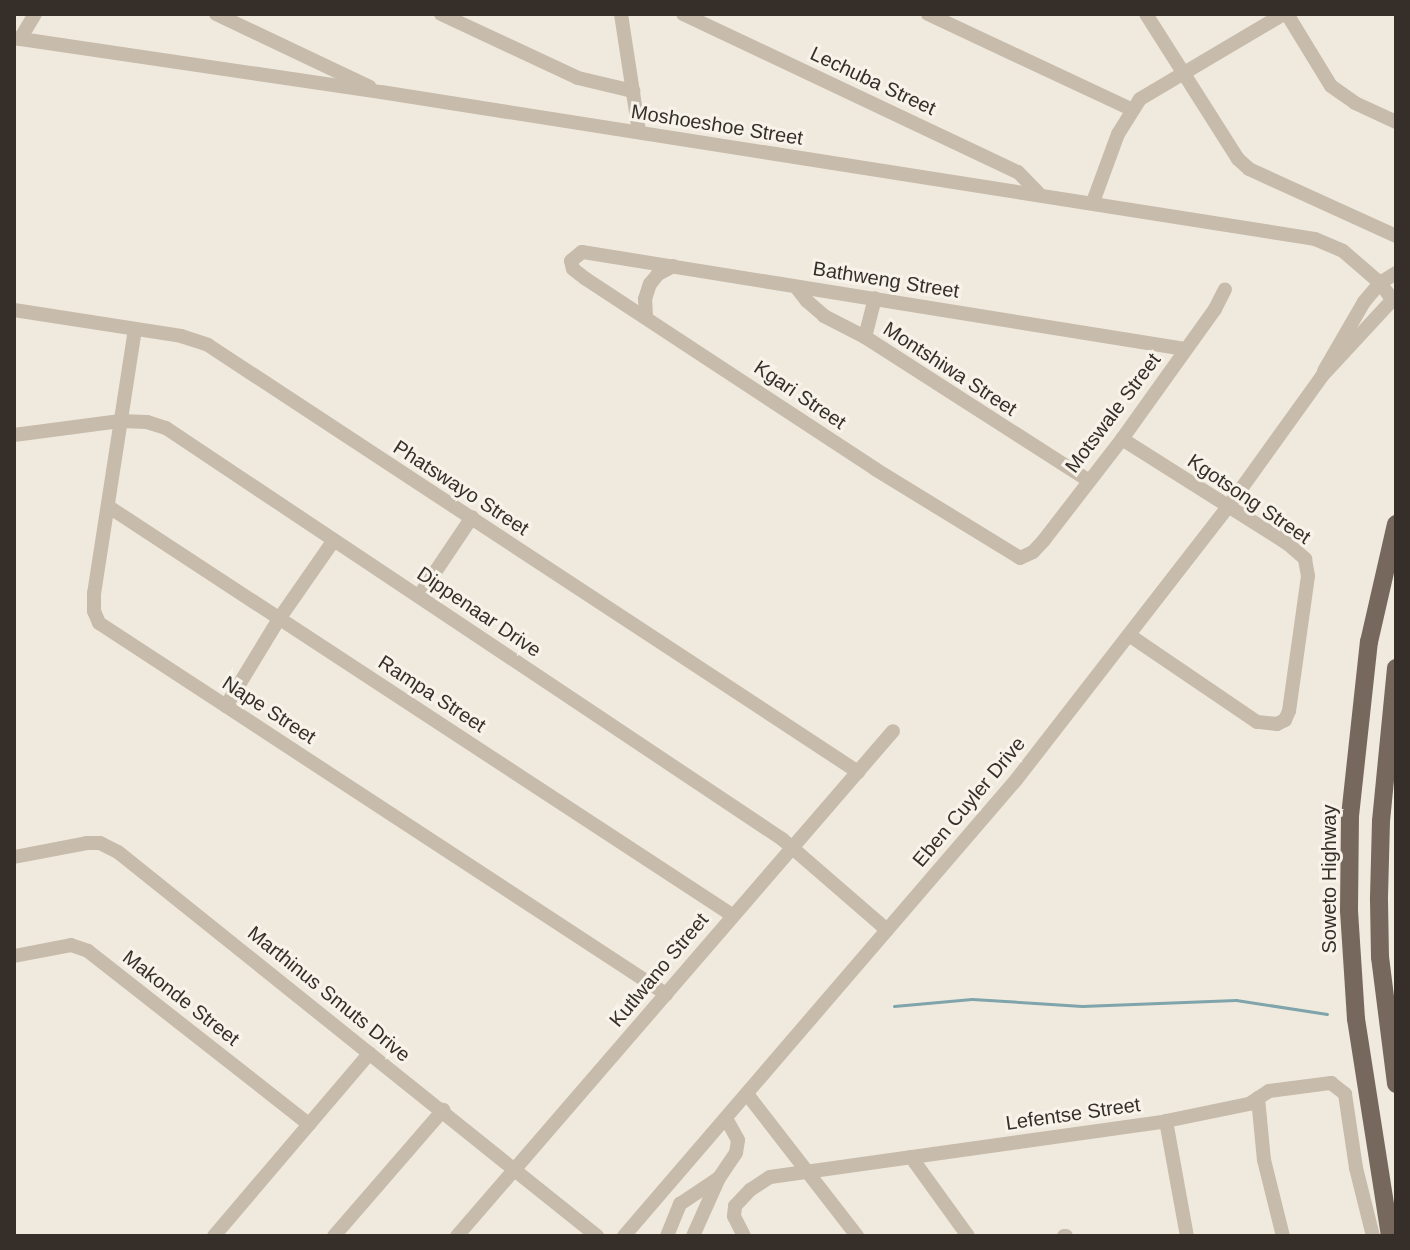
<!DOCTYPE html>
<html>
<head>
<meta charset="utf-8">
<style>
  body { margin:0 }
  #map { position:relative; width:1410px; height:1250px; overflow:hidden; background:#f0eade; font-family:Helvetica,sans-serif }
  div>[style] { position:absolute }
  .stream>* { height:3px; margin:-1.5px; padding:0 1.5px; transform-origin:1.5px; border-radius:1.5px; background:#7fa4ab }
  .minor>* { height:14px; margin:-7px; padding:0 7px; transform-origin:7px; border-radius:7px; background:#c7bbab }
  .major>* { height:18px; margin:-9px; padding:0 9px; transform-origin:9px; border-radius:9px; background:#76685c }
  span { translate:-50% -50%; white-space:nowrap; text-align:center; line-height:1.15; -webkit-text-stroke:6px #f8f3ea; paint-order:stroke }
  .street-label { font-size:20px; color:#362f29 }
  .frame { position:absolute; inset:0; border:16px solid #362f29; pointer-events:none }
</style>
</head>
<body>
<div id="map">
  <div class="stream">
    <div style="left:894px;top:1006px;width:78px;rotate:-5.1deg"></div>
    <div style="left:972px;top:999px;width:110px;rotate:3.6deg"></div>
    <div style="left:1082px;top:1006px;width:154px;rotate:-2.2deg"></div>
    <div style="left:1236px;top:1000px;width:92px;rotate:8.7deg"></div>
  </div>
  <div class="minor">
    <div style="left:216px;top:14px;width:170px;rotate:25.4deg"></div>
    <div style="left:441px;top:14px;width:151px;rotate:25deg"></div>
    <div style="left:578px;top:78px;width:57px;rotate:13.3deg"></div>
    <div style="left:621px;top:14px;width:119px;rotate:81.3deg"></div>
    <div style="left:683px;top:14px;width:370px;rotate:25.3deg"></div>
    <div style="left:1018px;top:172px;width:29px;rotate:46deg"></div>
    <div style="left:928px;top:14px;width:224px;rotate:25.1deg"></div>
    <div style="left:1146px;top:14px;width:172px;rotate:57.6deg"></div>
    <div style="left:1238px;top:159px;width:15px;rotate:42deg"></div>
    <div style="left:1249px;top:169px;width:162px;rotate:24.5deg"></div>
    <div style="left:1287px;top:14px;width:84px;rotate:58.6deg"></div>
    <div style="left:1331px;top:86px;width:29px;rotate:35deg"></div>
    <div style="left:1355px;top:103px;width:45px;rotate:24.9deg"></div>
    <div style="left:14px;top:38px;width:371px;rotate:8.4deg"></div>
    <div style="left:381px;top:92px;width:945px;rotate:8.94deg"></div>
    <div style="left:1315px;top:239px;width:30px;rotate:23deg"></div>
    <div style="left:1343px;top:251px;width:49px;rotate:40.9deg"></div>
    <div style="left:1380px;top:283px;width:20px;rotate:53deg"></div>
    <div style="left:20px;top:39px;width:29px;rotate:-59deg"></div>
    <div style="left:1093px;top:202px;width:72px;rotate:-69.8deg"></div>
    <div style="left:1118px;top:134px;width:41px;rotate:-57.8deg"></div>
    <div style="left:1140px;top:99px;width:167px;rotate:-30.6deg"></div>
    <div style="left:796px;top:287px;width:18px;rotate:52deg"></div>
    <div style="left:807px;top:301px;width:23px;rotate:41deg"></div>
    <div style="left:824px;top:316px;width:46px;rotate:27.1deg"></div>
    <div style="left:865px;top:337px;width:265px;rotate:32.7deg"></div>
    <div style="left:14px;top:310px;width:169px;rotate:8.8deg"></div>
    <div style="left:181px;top:336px;width:28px;rotate:18deg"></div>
    <div style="left:208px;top:345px;width:778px;rotate:33.3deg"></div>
    <div style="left:646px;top:316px;width:17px;rotate:-93deg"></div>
    <div style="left:645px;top:299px;width:16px;rotate:-72deg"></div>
    <div style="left:650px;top:284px;width:13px;rotate:-51deg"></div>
    <div style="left:658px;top:274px;width:17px;rotate:-28deg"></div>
    <div style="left:135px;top:329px;width:267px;rotate:98.8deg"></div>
    <div style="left:94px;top:593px;width:18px;rotate:90deg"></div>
    <div style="left:94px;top:611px;width:13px;rotate:67deg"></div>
    <div style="left:99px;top:623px;width:678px;rotate:33.2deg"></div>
    <div style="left:865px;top:337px;width:40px;rotate:-75.6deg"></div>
    <div style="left:1185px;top:349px;width:611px;rotate:-170.86deg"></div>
    <div style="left:582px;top:252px;width:14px;rotate:141deg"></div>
    <div style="left:571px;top:261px;width:8px;rotate:76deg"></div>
    <div style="left:573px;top:269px;width:16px;rotate:38deg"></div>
    <div style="left:586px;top:279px;width:346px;rotate:33.3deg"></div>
    <div style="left:875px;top:469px;width:170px;rotate:31.5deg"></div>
    <div style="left:1020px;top:558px;width:14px;rotate:-25deg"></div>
    <div style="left:1033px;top:552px;width:16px;rotate:-47deg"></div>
    <div style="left:1044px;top:540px;width:128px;rotate:-52.3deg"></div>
    <div style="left:1122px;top:439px;width:160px;rotate:-54.4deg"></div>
    <div style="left:1215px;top:309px;width:22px;rotate:-63deg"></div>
    <div style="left:1324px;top:371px;width:80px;rotate:-59.9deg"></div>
    <div style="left:1364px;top:302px;width:25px;rotate:-50deg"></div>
    <div style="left:1380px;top:283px;width:19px;rotate:-32deg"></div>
    <div style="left:14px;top:435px;width:107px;rotate:-7.5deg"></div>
    <div style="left:120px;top:421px;width:27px;rotate:2deg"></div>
    <div style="left:147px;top:422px;width:20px;rotate:18deg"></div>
    <div style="left:166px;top:428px;width:741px;rotate:33.71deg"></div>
    <div style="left:782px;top:839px;width:139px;rotate:40.9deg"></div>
    <div style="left:1122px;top:439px;width:196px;rotate:32.3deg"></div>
    <div style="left:1288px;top:544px;width:23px;rotate:41deg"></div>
    <div style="left:1305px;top:559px;width:17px;rotate:80deg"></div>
    <div style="left:1308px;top:576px;width:136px;rotate:98deg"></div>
    <div style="left:1289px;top:711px;width:10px;rotate:114deg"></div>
    <div style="left:1285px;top:720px;width:9px;rotate:153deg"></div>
    <div style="left:1277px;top:724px;width:20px;rotate:-174deg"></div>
    <div style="left:1257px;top:722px;width:155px;rotate:-145.8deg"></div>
    <div style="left:109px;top:507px;width:745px;rotate:33.22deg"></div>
    <div style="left:419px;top:596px;width:95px;rotate:-56.1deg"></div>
    <div style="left:226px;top:706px;width:102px;rotate:-58.7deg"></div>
    <div style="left:279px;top:619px;width:96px;rotate:-55.2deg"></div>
    <div style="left:14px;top:857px;width:74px;rotate:-10.9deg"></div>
    <div style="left:87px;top:843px;width:13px"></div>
    <div style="left:100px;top:843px;width:20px;rotate:27deg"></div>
    <div style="left:118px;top:852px;width:614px;rotate:38.72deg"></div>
    <div style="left:14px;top:956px;width:58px;rotate:-10.9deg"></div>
    <div style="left:71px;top:945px;width:18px;rotate:19deg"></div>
    <div style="left:88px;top:951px;width:281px;rotate:38.1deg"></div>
    <div style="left:747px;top:1094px;width:180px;rotate:52.2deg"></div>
    <div style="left:1258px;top:1098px;width:62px;rotate:84.5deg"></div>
    <div style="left:1264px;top:1160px;width:78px;rotate:76deg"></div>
    <div style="left:1166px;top:1121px;width:117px;rotate:79.7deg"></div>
    <div style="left:911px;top:1157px;width:97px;rotate:54.2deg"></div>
    <div style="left:214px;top:1236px;width:240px;rotate:-49.6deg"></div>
    <div style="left:334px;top:1236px;width:167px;rotate:-49.1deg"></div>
    <div style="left:457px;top:1236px;width:667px;rotate:-49.19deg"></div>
    <div style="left:624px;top:1236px;width:601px;rotate:-49.32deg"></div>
    <div style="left:1016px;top:780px;width:346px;rotate:-52.2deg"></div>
    <div style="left:1228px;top:507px;width:161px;rotate:-54.3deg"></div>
    <div style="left:1322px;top:376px;width:109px;rotate:-47.2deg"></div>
    <div style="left:667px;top:1236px;width:35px;rotate:-68deg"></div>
    <div style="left:680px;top:1204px;width:47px;rotate:-33.7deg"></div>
    <div style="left:693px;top:1236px;width:64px;rotate:-65.9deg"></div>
    <div style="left:719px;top:1178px;width:30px;rotate:-56deg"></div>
    <div style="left:736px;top:1153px;width:13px;rotate:-81deg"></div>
    <div style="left:738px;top:1140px;width:25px;rotate:-119deg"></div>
    <div style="left:744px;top:1236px;width:22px;rotate:-117deg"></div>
    <div style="left:734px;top:1216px;width:10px;rotate:-84deg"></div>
    <div style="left:735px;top:1206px;width:22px;rotate:-47deg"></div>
    <div style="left:750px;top:1190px;width:24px;rotate:-33deg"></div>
    <div style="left:770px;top:1177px;width:400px;rotate:-8deg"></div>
    <div style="left:1166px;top:1121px;width:85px;rotate:-11.6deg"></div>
    <div style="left:1249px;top:1104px;width:24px;rotate:-33deg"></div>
    <div style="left:1269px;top:1091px;width:63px;rotate:-7.4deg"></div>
    <div style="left:1331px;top:1083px;width:18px;rotate:38deg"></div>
    <div style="left:1345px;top:1094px;width:75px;rotate:81.5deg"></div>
    <div style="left:1356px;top:1168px;width:70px;rotate:76deg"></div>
    <div style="left:1064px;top:1236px;width:2px"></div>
  </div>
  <div class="major">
    <div style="left:1396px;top:668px;width:154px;rotate:95.6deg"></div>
    <div style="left:1381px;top:821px;width:79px;rotate:91.5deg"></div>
    <div style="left:1379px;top:900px;width:57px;rotate:89deg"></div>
    <div style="left:1380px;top:957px;width:128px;rotate:82.8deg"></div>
    <div style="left:1390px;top:1236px;width:220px;rotate:-98.9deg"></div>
    <div style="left:1356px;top:1019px;width:109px;rotate:-93.7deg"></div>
    <div style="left:1349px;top:910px;width:94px;rotate:-89.4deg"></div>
    <div style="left:1350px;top:816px;width:175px;rotate:-83.8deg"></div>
    <div style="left:1369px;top:642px;width:121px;rotate:-77.1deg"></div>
  </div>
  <div class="street-label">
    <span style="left:873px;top:81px;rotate:25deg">Lechuba Street</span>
    <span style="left:717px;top:125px;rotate:9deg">Moshoeshoe Street</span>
    <span style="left:886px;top:280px;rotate:9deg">Bathweng Street</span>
    <span style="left:950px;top:369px;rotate:33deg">Montshiwa Street</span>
    <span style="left:800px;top:395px;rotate:34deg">Kgari Street</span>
    <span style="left:1113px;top:413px;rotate:-53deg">Motswale Street</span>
    <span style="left:461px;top:488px;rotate:33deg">Phatswayo Street</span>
    <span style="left:1249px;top:499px;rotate:34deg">Kgotsong Street</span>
    <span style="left:479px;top:612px;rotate:34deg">Dippenaar Drive</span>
    <span style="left:432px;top:694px;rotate:33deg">Rampa Street</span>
    <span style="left:269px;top:710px;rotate:33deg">Nape Street</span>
    <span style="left:969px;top:802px;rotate:-50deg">Eben Cuyler Drive</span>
    <span style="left:1329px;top:879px;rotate:-90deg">Soweto Highway</span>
    <span style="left:659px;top:970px;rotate:-50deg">Kutlwano Street</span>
    <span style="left:329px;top:994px;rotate:39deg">Marthinus Smuts Drive</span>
    <span style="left:181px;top:998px;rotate:38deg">Makonde Street</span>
    <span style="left:1073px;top:1114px;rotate:-8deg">Lefentse Street</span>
  </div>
  <div class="frame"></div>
</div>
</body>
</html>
